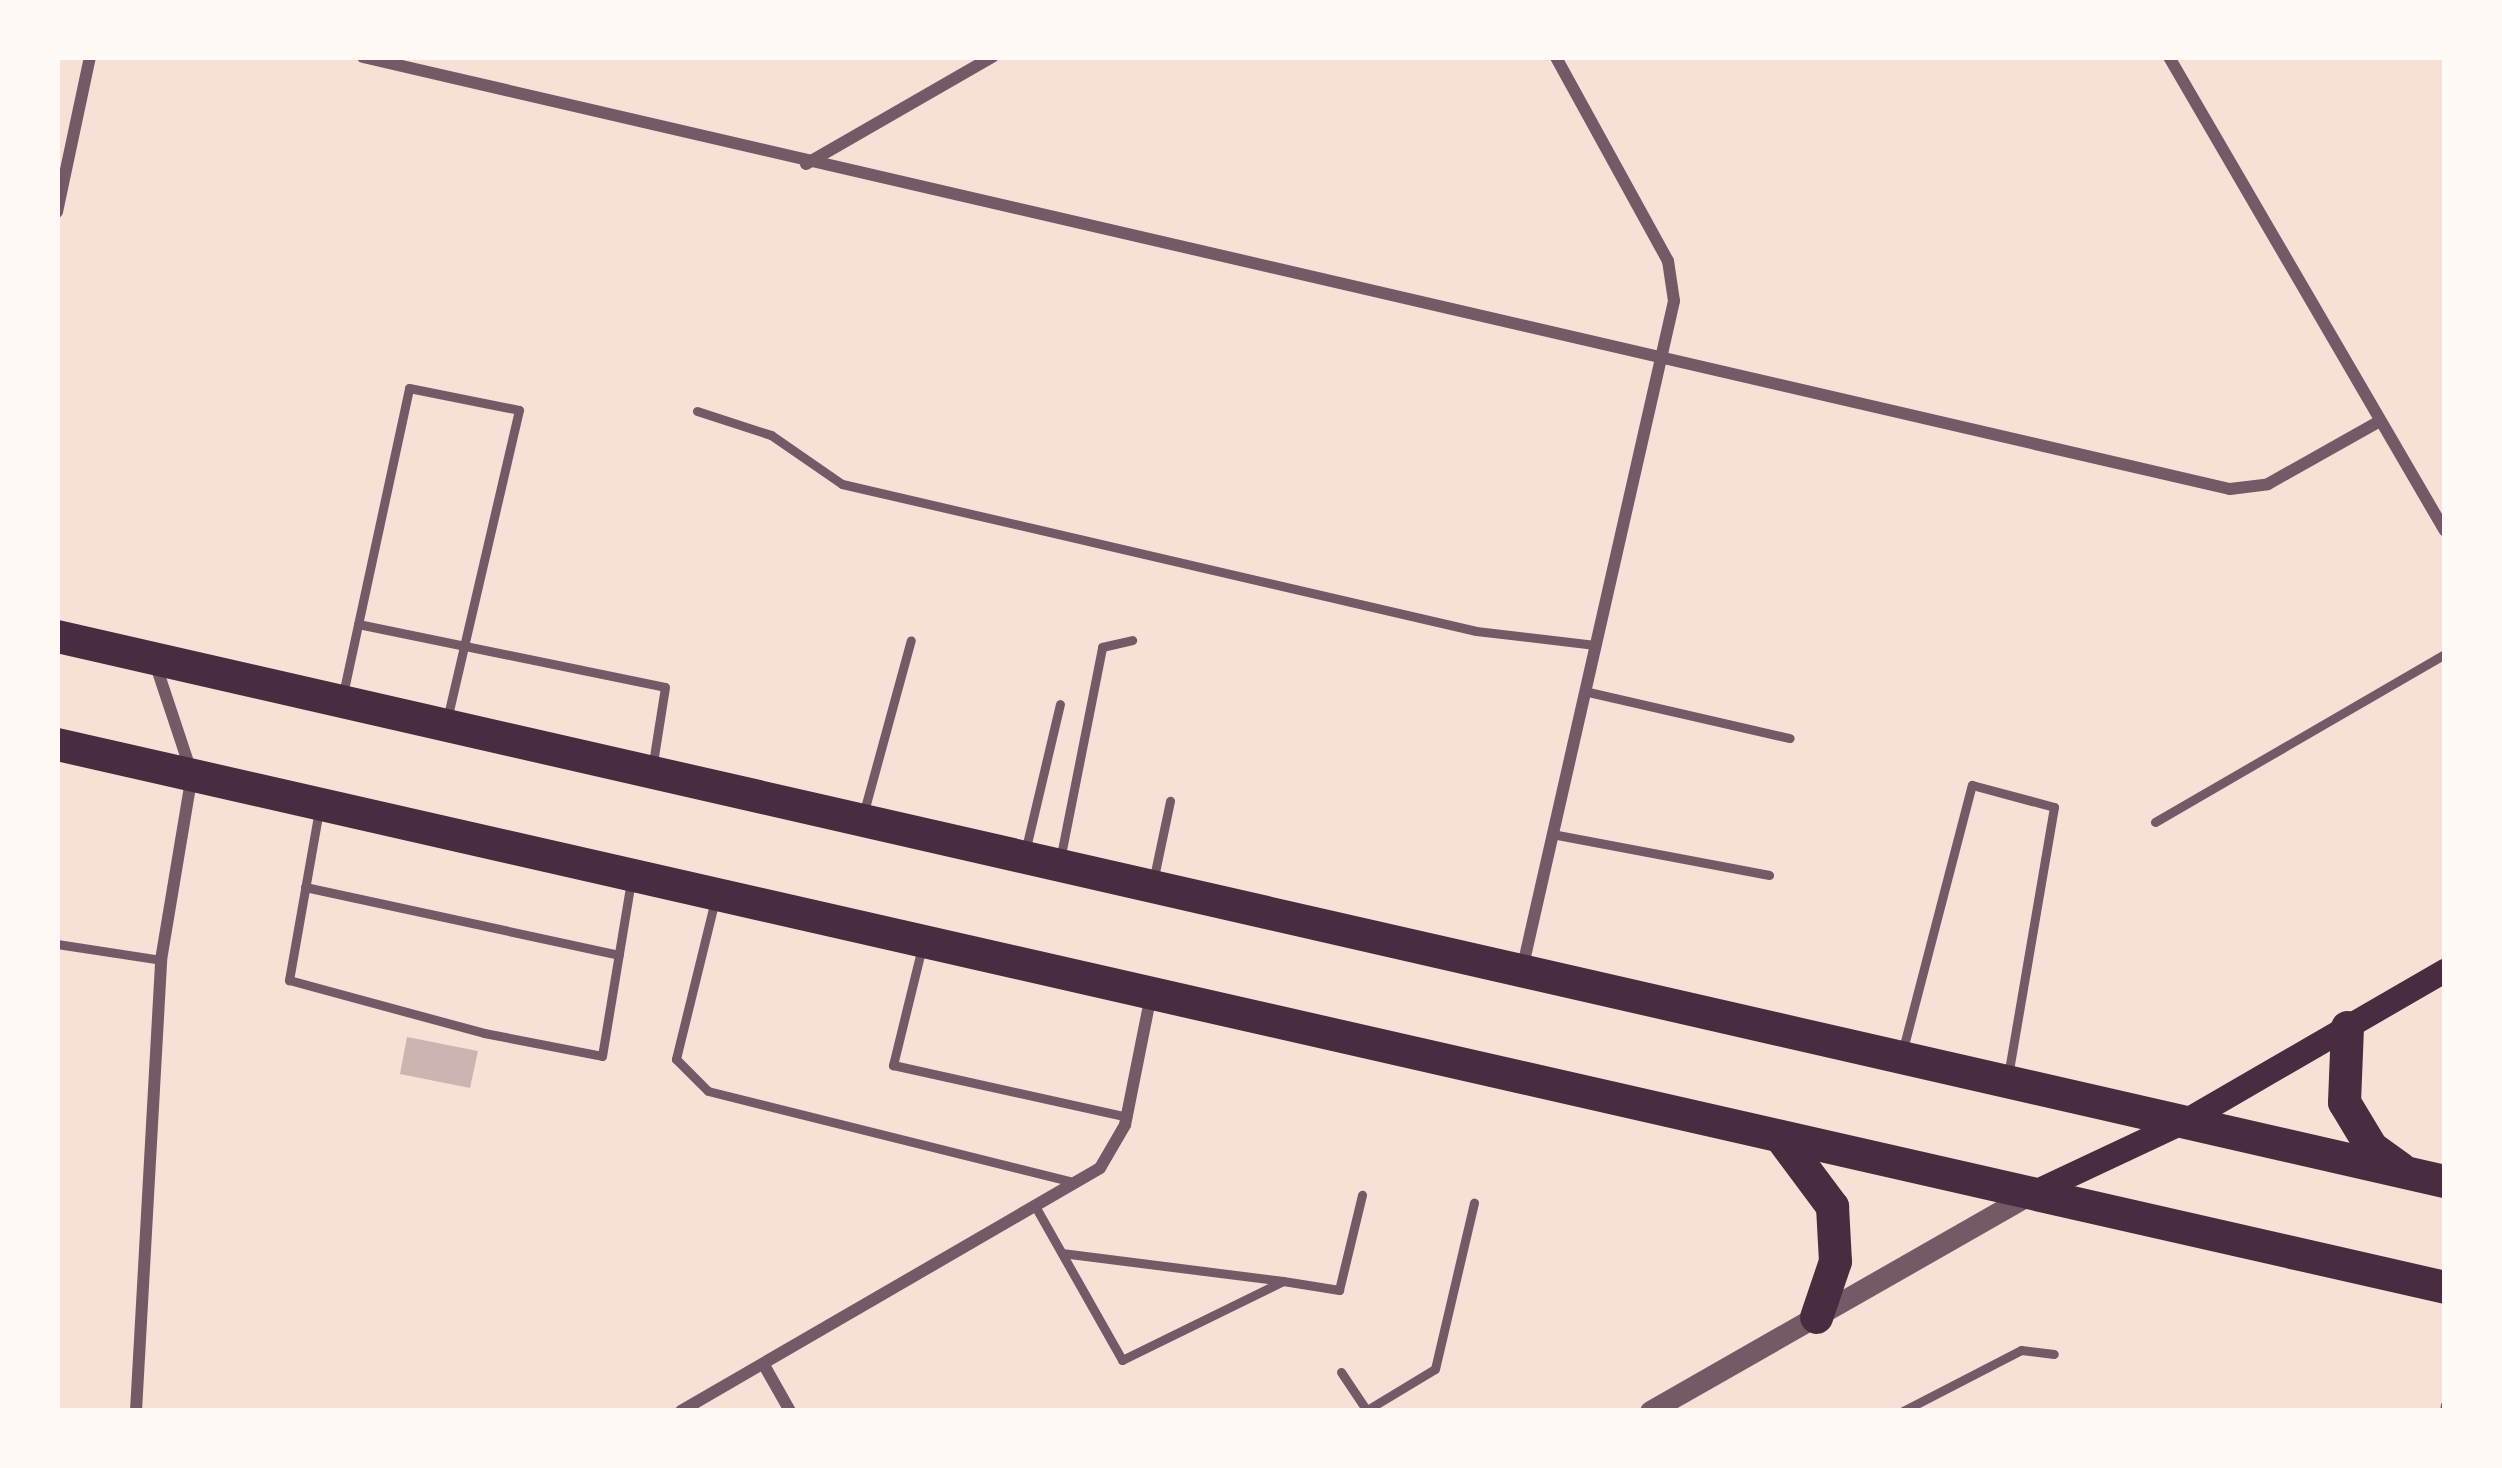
<!DOCTYPE html>
<html>
<head>
<meta charset="utf-8">
<style>
  body { margin:0 }
  #map { position:relative; width:2502px; height:1468px; overflow:hidden; background:#f7e1d7; font-family:Montserrat,sans-serif }
  div>[style] { position:absolute }
  .building>* { inset:0; background:#ccb4b1 }
  .service>* { height:9px; margin:-4.5px; padding:0 4.5px; transform-origin:4.5px; border-radius:4.5px; background:#755966 }
  .minor>* { height:12px; margin:-6px; padding:0 6px; transform-origin:6px; border-radius:6px; background:#755966 }
  .tertiary>* { height:21px; margin:-10.5px; padding:0 10.5px; transform-origin:10.5px; border-radius:10.5px; background:#755966 }
  .secondary>* { height:24px; margin:-12px; padding:0 12px; transform-origin:12px; border-radius:12px; background:#4a2c40 }
  .trunk>* { height:33px; margin:-16.5px; padding:0 16.5px; transform-origin:16.5px; border-radius:16.5px; background:#4a2c40 }
  span { translate:-50% -50%; white-space:nowrap; text-align:center; line-height:1.15; -webkit-text-stroke:12px #fffaf5; paint-order:stroke }
  .frame { position:absolute; inset:0; border:60px solid #fffaf5; pointer-events:none }
</style>
</head>
<body>
<div id="map">
  <div class="building">
    <div style="clip-path:polygon(407px 1037px,478px 1051px,470px 1088px,400px 1074px)"></div>
  </div>
  <div class="service">
    <div style="left:697px;top:411px;width:78px;rotate:18deg"></div>
    <div style="left:771px;top:435px;width:86px;rotate:34.6deg"></div>
    <div style="left:842px;top:484px;width:651px;rotate:13.05deg"></div>
    <div style="left:1476px;top:631px;width:120px;rotate:6.7deg"></div>
    <div style="left:358px;top:624px;width:313px;rotate:11.6deg"></div>
    <div style="left:665px;top:687px;width:77px;rotate:99deg"></div>
    <div style="left:1584px;top:691px;width:211px;rotate:12.9deg"></div>
    <div style="left:343px;top:694px;width:313px;rotate:-77.8deg"></div>
    <div style="left:409px;top:388px;width:112px;rotate:11.3deg"></div>
    <div style="left:519px;top:410px;width:318px;rotate:103.1deg"></div>
    <div style="left:319px;top:810px;width:173px;rotate:100deg"></div>
    <div style="left:289px;top:980px;width:202px;rotate:15.2deg"></div>
    <div style="left:484px;top:1033px;width:120px;rotate:11deg"></div>
    <div style="left:602px;top:1056px;width:177px;rotate:-80.6deg"></div>
    <div style="left:863px;top:815px;width:181px;rotate:-74.7deg"></div>
    <div style="left:2155px;top:822px;width:335px;rotate:-30.1deg"></div>
    <div style="left:1552px;top:834px;width:221px;rotate:10.7deg"></div>
    <div style="left:1025px;top:852px;width:152px;rotate:-76.7deg"></div>
    <div style="left:1060px;top:860px;width:217px;rotate:-78.8deg"></div>
    <div style="left:1102px;top:647px;width:31px;rotate:-13deg"></div>
    <div style="left:1154px;top:877px;width:78px;rotate:-78.1deg"></div>
    <div style="left:305px;top:887px;width:321px;rotate:12.2deg"></div>
    <div style="left:715px;top:900px;width:164px;rotate:103.8deg"></div>
    <div style="left:676px;top:1059px;width:45px;rotate:45deg"></div>
    <div style="left:708px;top:1091px;width:379px;rotate:14deg"></div>
    <div style="left:57px;top:944px;width:105px;rotate:8.7deg"></div>
    <div style="left:922px;top:947px;width:122px;rotate:103.8deg"></div>
    <div style="left:893px;top:1065px;width:240px;rotate:12.5deg"></div>
    <div style="left:1903px;top:1049px;width:273px;rotate:-75.4deg"></div>
    <div style="left:1972px;top:785px;width:85px;rotate:15deg"></div>
    <div style="left:2054px;top:807px;width:274px;rotate:99.7deg"></div>
    <div style="left:1035px;top:1206px;width:177px;rotate:60.5deg"></div>
    <div style="left:1122px;top:1360px;width:179px;rotate:-26.1deg"></div>
    <div style="left:1283px;top:1281px;width:223px;rotate:-172.8deg"></div>
    <div style="left:1283px;top:1281px;width:57px;rotate:9.1deg"></div>
    <div style="left:1339px;top:1290px;width:98px;rotate:-76.4deg"></div>
    <div style="left:1341px;top:1372px;width:47px;rotate:56.3deg"></div>
    <div style="left:1367px;top:1410px;width:79px;rotate:-31.1deg"></div>
    <div style="left:1435px;top:1369px;width:171px;rotate:-76.8deg"></div>
    <div style="left:1903px;top:1411px;width:133px;rotate:-27.3deg"></div>
    <div style="left:2021px;top:1350px;width:33px;rotate:7deg"></div>
    <div style="left:2444px;top:1411px;width:6px;rotate:-81deg"></div>
  </div>
  <div class="minor">
    <div style="left:363px;top:57px;width:1916px;rotate:13.03deg"></div>
    <div style="left:2230px;top:489px;width:38px;rotate:-7deg"></div>
    <div style="left:2268px;top:484px;width:129px;rotate:-29.4deg"></div>
    <div style="left:2169px;top:57px;width:548px;rotate:59.79deg"></div>
    <div style="left:806px;top:164px;width:215px;rotate:-29.9deg"></div>
    <div style="left:57px;top:212px;width:158px;rotate:-78deg"></div>
    <div style="left:1522px;top:970px;width:686px;rotate:-77.2deg"></div>
    <div style="left:1674px;top:301px;width:40px;rotate:-98.5deg"></div>
    <div style="left:1668px;top:261px;width:233px;rotate:-118.8deg"></div>
    <div style="left:764px;top:1365px;width:53px;rotate:60.5deg"></div>
    <div style="left:136px;top:1411px;width:452px;rotate:-86.8deg"></div>
    <div style="left:161px;top:960px;width:189px;rotate:-80.5deg"></div>
    <div style="left:192px;top:774px;width:114px;rotate:-108.4deg"></div>
    <div style="left:681px;top:1411px;width:484px;rotate:-30.1deg"></div>
    <div style="left:1100px;top:1168px;width:50px;rotate:-59.8deg"></div>
    <div style="left:1125px;top:1125px;width:133px;rotate:-78.7deg"></div>
  </div>
  <div class="tertiary">
    <div style="left:1650px;top:1411px;width:438px;rotate:-29.7deg"></div>
  </div>
  <div class="secondary">
    <div style="left:2031px;top:1194px;width:169px;rotate:-25.2deg"></div>
    <div style="left:2184px;top:1122px;width:302px;rotate:-30.1deg"></div>
  </div>
  <div class="trunk">
    <div style="left:57px;top:636px;width:2449px;rotate:12.86deg"></div>
    <div style="left:57px;top:744px;width:2449px;rotate:12.81deg"></div>
    <div style="left:2347px;top:1027px;width:75px;rotate:92.3deg"></div>
    <div style="left:2344px;top:1102px;width:52px;rotate:59deg"></div>
    <div style="left:2371px;top:1147px;width:36px;rotate:36deg"></div>
    <div style="left:1782px;top:1139px;width:84px;rotate:53.3deg"></div>
    <div style="left:1832px;top:1206px;width:55px;rotate:86.9deg"></div>
    <div style="left:1835px;top:1261px;width:59px;rotate:108.7deg"></div>
  </div>
  <div class="frame"></div>
</div>
</body>
</html>
